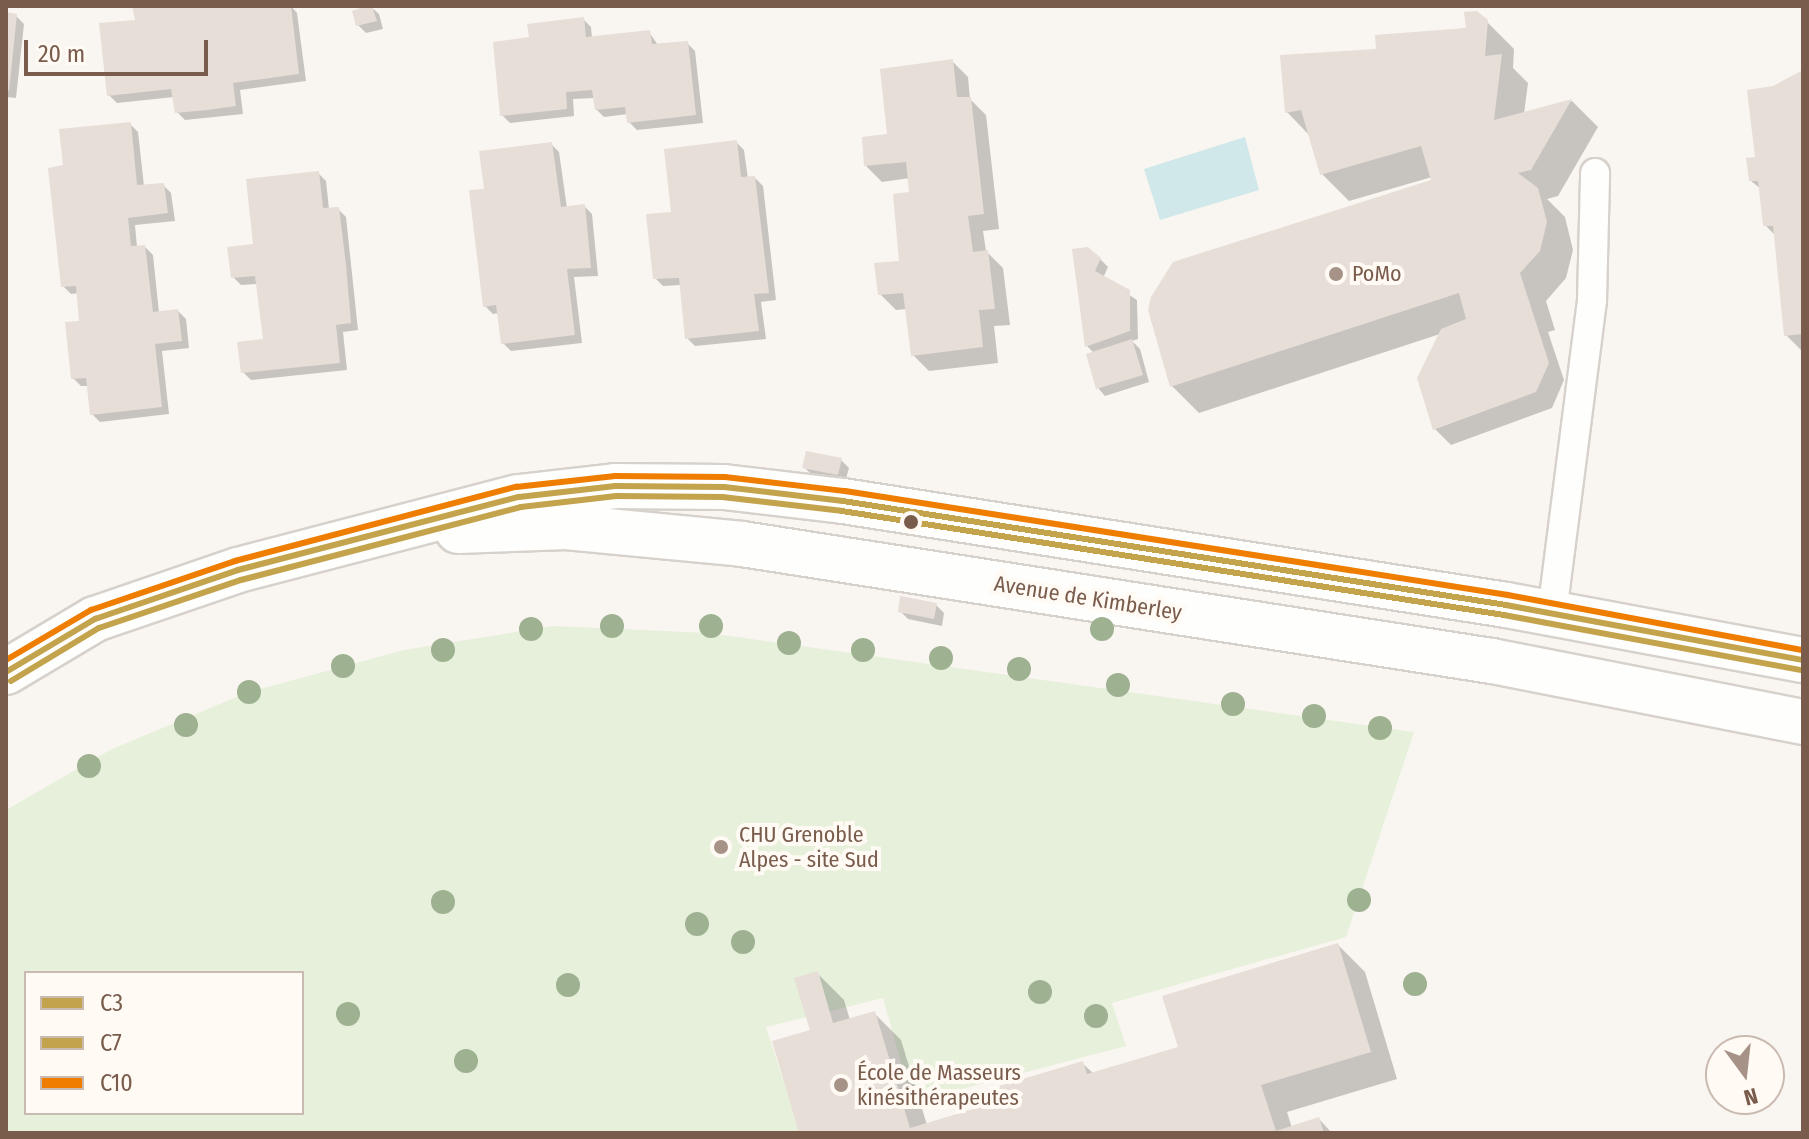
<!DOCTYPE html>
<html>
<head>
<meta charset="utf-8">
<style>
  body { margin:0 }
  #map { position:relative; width:1809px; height:1139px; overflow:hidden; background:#f9f5f0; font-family:"Fira Sans Condensed",sans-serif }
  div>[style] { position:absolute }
  .green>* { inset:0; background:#e7f0db }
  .water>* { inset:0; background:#d0e8ea }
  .shadow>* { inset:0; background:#0003 }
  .building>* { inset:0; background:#e6ded7 }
  .roads { filter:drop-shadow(2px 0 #d7d1cb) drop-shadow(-2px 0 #d7d1cb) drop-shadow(0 2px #d7d1cb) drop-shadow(0 -2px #d7d1cb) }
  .lane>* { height:28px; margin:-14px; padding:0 14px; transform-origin:14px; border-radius:14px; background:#fefefd }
  .secondary>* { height:44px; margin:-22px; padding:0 22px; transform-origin:22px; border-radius:22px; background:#fefefd }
  .bus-1>* { height:6px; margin:-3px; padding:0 3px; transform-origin:3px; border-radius:3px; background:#c4a34d }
  .bus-2>* { height:6px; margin:-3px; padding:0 3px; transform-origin:3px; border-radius:3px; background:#c4a34d }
  .bus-3>* { height:6px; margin:-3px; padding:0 3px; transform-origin:3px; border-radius:3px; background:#ee7d00 }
  .trees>* { width:24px; height:24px; margin:-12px; border-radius:50%; background:#9eb190 }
  .dots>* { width:22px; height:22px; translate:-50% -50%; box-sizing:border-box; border:4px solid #fffaf3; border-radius:50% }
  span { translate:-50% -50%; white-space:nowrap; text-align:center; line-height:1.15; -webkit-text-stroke:8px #fffaf3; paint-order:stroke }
  .poi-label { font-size:22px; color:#7a5c4d }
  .left { translate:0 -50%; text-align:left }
  .street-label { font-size:22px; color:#7a5c4d }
  .frame { position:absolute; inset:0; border:8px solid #7a5c4d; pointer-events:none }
  .legend { position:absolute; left:24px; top:971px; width:280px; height:144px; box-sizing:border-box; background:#fffaf3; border:2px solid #cabbb1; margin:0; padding:10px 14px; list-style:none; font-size:24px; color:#7a5c4d }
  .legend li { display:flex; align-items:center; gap:16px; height:40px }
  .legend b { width:40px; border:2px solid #cabbb1 }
  .north { position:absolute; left:1705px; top:1035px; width:80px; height:80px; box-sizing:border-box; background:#fffaf3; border:2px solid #cabbb1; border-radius:50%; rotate:165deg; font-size:22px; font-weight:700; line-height:32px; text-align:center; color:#7a5c4d }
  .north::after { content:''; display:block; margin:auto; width:28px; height:36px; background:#a69286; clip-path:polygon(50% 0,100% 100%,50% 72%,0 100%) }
  .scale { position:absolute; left:24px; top:40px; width:184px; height:36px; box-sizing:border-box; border:4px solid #7a5c4d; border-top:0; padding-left:10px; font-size:24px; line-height:28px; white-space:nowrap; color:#7a5c4d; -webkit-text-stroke:6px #fffaf3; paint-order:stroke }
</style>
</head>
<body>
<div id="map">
  <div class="green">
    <div style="clip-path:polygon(evenodd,554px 626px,708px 633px,1414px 732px,1346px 937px,1112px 1003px,1126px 1046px,912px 1102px,883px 998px,766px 1027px,800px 1133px,6px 1133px,6px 810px,110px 750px,246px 693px,404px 650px,554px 626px,26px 973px,302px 973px,302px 1113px,26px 1113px,26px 973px)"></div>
  </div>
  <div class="water">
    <div style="clip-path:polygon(1245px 137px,1259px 190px,1160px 220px,1144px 169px)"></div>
  </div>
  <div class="shadow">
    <div style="clip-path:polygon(148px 6px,291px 6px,297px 13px,306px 81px,240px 90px,243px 114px,185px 120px,177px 112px,174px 97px,117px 103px,109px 95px,137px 22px)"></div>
    <div style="clip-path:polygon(371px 7px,379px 14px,383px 29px,366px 33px,358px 25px)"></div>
    <div style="clip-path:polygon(6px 14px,16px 16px,24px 24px,16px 98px,6px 97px)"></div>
    <div style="clip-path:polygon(583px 19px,591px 27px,592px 38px,649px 32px,658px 45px,687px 43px,695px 51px,703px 123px,637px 130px,629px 122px,628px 114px,604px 117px,596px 109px,595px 98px,573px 99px,574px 116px,510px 123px,502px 115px,531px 39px)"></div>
    <div style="clip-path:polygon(1487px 22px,1514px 49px,1513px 68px,1528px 83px,1524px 114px,1572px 101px,1598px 127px,1558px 196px,1547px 199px,1565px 217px,1573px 250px,1566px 278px,1546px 301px,1555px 330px,1548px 332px,1564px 380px,1552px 408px,1451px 445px,1435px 429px,1440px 334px,1199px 413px,1172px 386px,1433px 181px,1432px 177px,1349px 201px,1322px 174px,1311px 137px,1287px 112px,1378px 51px)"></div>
    <div style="clip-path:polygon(952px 61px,968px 77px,970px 99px,986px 115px,999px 229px,983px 231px,986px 251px,1003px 268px,1010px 325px,994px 326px,998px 363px,929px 371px,913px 355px,907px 309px,896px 310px,880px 294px,902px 263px,912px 193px,910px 178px,882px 182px,866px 166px)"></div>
    <div style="clip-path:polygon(1803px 72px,1803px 352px,1786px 335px,1776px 236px,1765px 225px,1761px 189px,1751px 181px,1778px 89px)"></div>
    <div style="clip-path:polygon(130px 124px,138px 132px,144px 186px,163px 185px,171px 193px,175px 221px,135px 225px,137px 247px,145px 247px,153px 255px,159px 313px,178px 311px,186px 319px,189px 348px,162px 351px,169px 414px,100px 422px,92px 414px,89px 386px,81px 386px,73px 378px,82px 322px,79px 293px,71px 294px,63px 286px,65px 167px)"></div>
    <div style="clip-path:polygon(736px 142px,744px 150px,748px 179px,755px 178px,763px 186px,776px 300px,761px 302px,766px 339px,695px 346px,687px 338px,681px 285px,663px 286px,655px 278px,673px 214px)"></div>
    <div style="clip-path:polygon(551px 144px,559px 152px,567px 208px,584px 206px,592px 214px,598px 276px,574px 277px,582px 343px,511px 351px,503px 343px,499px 313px,493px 314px,485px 306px,486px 191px)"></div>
    <div style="clip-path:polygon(318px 173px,326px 181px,329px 209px,338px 209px,346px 217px,358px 330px,343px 332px,347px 370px,251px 380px,243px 372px,265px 341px,258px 284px,241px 285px,233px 277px,255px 245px)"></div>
    <div style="clip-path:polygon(1074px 250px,1100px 259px,1108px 267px,1103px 278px,1137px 300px,1138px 339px,1132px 341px,1140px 349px,1149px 382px,1105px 396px,1098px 388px,1094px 353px,1087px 346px)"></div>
    <div style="clip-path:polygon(841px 460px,849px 468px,845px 482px,812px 475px,804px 467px)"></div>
    <div style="clip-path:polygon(936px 605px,944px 613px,942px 626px,908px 619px,900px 611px)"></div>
    <div style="clip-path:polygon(1338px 945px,1365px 972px,1397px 1079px,1287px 1112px,1292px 1128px,1319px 1119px,1332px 1133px,801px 1133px,817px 973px,844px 1000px,850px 1020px,874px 1013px,901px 1040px,927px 1125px,1003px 1102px,1082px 1063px,1094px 1074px,1180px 1048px)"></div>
  </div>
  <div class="building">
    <div style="clip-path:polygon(132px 6px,291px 6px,299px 74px,233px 83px,236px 106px,207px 110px,175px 113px,171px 89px,107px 96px,99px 23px,135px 20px)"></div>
    <div style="clip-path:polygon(366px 6px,372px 6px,377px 21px,356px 26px,352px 11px)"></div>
    <div style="clip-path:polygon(1477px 11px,1488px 20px,1485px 56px,1502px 54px,1494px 120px,1572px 99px,1531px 170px,1518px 173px,1538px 188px,1547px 222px,1540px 251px,1520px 273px,1549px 363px,1536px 392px,1433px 430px,1417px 378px,1441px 329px,1466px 319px,1459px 293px,1170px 387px,1148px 310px,1151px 297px,1173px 262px,1431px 180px,1421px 146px,1320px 175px,1301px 110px,1285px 113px,1280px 55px,1376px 49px,1375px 35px,1466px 28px,1464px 12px)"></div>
    <div style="clip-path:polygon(6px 12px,17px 14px,9px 91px,6px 90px)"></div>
    <div style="clip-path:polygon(584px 17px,586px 37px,650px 30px,652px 44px,688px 41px,696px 115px,627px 123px,625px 107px,595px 110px,592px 90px,566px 92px,567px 109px,500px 116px,493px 42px,529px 37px,527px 24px)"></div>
    <div style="clip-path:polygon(953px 59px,957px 97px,971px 97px,984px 214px,968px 216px,973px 252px,988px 250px,995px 309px,979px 310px,983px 347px,911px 356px,903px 293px,878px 295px,874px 263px,899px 261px,893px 194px,909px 192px,906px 162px,864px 166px,862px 137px,887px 134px,880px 69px)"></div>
    <div style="clip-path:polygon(1803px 70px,1803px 334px,1784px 336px,1773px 226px,1763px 226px,1758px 181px,1749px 181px,1746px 158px,1755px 157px,1747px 90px,1773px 86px)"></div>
    <div style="clip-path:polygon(131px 122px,137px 185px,164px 183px,168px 213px,128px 218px,131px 246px,145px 245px,153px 312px,178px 309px,182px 341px,155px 344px,162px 407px,90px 415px,86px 378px,71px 379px,65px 322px,79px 321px,76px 286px,61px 287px,48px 168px,63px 165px,59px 129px)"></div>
    <div style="clip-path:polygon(737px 140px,741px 177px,755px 176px,769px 293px,754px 294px,759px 331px,685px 339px,679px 278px,653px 279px,646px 214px,671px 212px,664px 149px)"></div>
    <div style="clip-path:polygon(552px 142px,561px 207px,585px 204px,591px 268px,567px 269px,575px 335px,501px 344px,496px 305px,483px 307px,469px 190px,484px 189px,479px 151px)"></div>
    <div style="clip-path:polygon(319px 171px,323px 208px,339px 207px,346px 265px,351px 323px,336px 325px,340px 363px,241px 373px,237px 342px,263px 339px,255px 276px,231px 278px,227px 247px,253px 244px,246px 179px)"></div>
    <div style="clip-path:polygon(1088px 247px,1101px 258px,1095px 271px,1130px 290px,1130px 331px,1085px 347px,1072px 249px)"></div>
    <div style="clip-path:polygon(1132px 339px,1143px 375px,1096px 389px,1086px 354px)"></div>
    <div style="clip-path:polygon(806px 451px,842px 458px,838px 475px,802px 468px)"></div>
    <div style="clip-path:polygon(900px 596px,937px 603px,934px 619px,898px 612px)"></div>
    <div style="clip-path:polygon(1338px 943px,1371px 1052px,1261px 1085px,1276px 1131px,1319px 1117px,1324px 1133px,799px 1133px,772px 1041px,810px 1030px,794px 978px,818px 971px,833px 1023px,875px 1011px,910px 1128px,1000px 1101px,996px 1087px,1083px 1061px,1087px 1074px,1178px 1047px,1162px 996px)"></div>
  </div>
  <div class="roads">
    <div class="lane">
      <div style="left:1552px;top:613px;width:316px;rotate:-82.7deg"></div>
      <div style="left:1592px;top:300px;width:127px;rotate:-88.6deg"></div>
    </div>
    <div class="secondary">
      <div style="left:458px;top:531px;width:108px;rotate:-2.1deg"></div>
      <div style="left:566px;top:527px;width:177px;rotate:5.5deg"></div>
      <div style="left:742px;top:544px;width:759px;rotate:8.87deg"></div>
      <div style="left:1492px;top:661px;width:317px;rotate:11.1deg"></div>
      <div style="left:6px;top:672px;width:104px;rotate:-30.8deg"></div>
      <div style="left:95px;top:619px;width:151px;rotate:-18.9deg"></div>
      <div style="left:238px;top:570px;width:290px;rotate:-14.6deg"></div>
      <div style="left:519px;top:497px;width:97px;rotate:-6.5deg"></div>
      <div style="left:615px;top:486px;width:109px;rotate:0.5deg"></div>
      <div style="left:724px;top:487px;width:120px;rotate:6.7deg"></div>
      <div style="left:843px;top:501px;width:671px;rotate:8.91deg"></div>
      <div style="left:1506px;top:605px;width:302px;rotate:10.5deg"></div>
    </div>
  </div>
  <div class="bus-1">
    <div style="left:6px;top:672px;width:104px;rotate:-30.8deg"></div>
    <div style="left:95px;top:619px;width:151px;rotate:-18.9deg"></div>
    <div style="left:238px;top:570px;width:290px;rotate:-14.6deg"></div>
    <div style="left:519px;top:497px;width:97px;rotate:-6.5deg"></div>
    <div style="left:615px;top:486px;width:109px;rotate:0.5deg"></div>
    <div style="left:724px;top:487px;width:120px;rotate:6.7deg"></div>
    <div style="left:843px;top:501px;width:671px;rotate:8.91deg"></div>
    <div style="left:1506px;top:605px;width:302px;rotate:10.5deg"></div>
  </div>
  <div class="bus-2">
    <div style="left:11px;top:681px;width:103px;rotate:-31.1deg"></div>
    <div style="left:99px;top:628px;width:150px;rotate:-18.7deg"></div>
    <div style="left:241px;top:580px;width:289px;rotate:-14.6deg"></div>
    <div style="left:521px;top:507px;width:96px;rotate:-6.6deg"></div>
    <div style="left:616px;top:496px;width:107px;rotate:0.5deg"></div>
    <div style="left:723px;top:497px;width:120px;rotate:6.7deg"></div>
    <div style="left:842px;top:511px;width:670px;rotate:8.93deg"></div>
    <div style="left:1504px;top:615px;width:302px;rotate:10.5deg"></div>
  </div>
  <div class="bus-3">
    <div style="left:6px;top:660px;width:99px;rotate:-30.5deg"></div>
    <div style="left:91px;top:610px;width:152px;rotate:-18.8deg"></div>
    <div style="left:235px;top:561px;width:291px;rotate:-14.8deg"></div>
    <div style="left:516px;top:487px;width:100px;rotate:-6.3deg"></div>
    <div style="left:615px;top:476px;width:110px;rotate:0.5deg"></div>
    <div style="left:725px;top:477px;width:121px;rotate:6.7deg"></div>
    <div style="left:845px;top:491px;width:671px;rotate:8.91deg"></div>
    <div style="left:1508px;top:595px;width:300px;rotate:10.6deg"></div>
  </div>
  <div class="trees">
    <div style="left:612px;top:626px"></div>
    <div style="left:711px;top:626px"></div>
    <div style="left:531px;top:629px"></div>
    <div style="left:1102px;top:629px"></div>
    <div style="left:789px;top:643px"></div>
    <div style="left:443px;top:650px"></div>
    <div style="left:863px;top:650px"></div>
    <div style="left:941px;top:658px"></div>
    <div style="left:343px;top:666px"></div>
    <div style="left:1019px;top:669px"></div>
    <div style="left:1118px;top:685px"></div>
    <div style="left:249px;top:692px"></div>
    <div style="left:1233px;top:704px"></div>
    <div style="left:1314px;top:716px"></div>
    <div style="left:186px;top:725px"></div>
    <div style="left:1380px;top:728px"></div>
    <div style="left:89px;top:766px"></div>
    <div style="left:1359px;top:900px"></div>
    <div style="left:443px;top:902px"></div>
    <div style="left:697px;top:924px"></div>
    <div style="left:743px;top:942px"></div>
    <div style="left:1415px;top:984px"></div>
    <div style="left:568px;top:985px"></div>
    <div style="left:1040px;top:992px"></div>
    <div style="left:348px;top:1014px"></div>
    <div style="left:1096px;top:1016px"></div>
    <div style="left:466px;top:1061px"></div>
  </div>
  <div class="dots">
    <div style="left:1336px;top:274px;background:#a69286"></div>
    <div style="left:911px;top:522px;background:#7a5c4d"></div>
    <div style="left:721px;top:847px;background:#a69286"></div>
    <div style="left:841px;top:1085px;background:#a69286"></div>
  </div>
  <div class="poi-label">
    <span class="left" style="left:1352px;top:274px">PoMo</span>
    <span class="left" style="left:739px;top:847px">CHU Grenoble<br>Alpes - site Sud</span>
    <span class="left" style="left:857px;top:1085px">École de Masseurs<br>kinésithérapeutes</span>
  </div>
  <div class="street-label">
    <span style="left:1088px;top:598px;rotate:9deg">Avenue de Kimberley</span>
  </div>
  <div class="frame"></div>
  <ul class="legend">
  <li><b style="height:10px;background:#c4a34d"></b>C3</li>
  <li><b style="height:10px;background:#c4a34d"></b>C7</li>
  <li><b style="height:10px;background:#ee7d00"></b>C10</li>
  </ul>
  <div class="north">N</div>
  <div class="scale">20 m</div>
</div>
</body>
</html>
